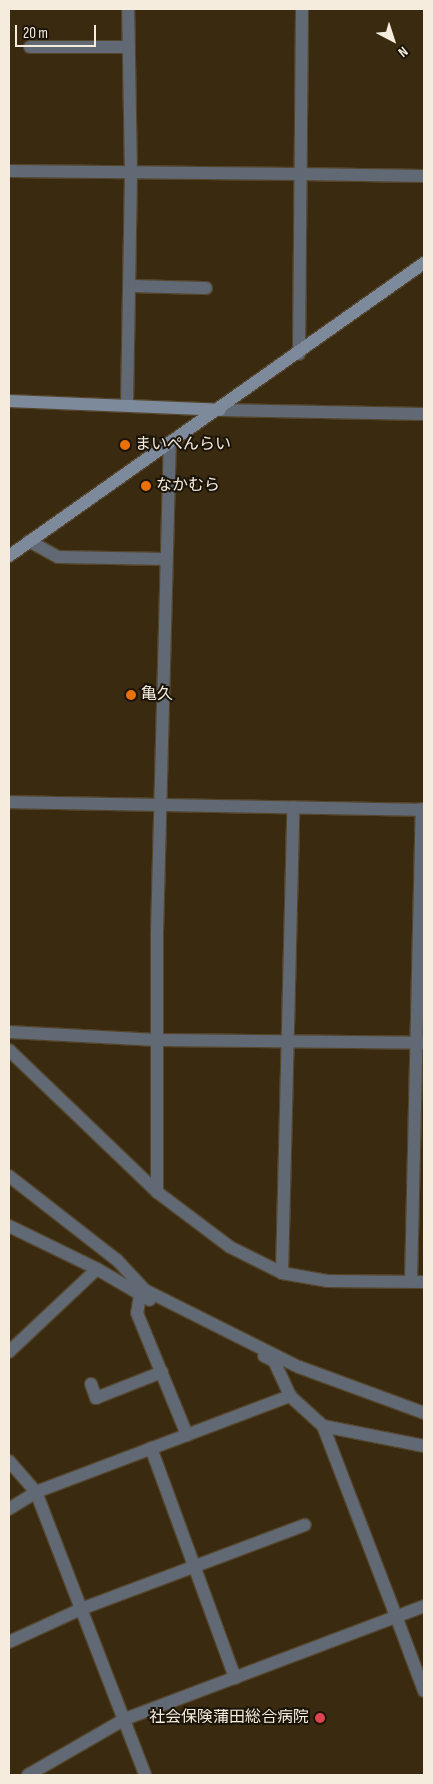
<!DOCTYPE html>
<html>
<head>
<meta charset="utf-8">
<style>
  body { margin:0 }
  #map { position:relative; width:433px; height:1784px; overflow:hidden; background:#3a2a0f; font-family:"Sofia Sans Condensed","Noto Sans JP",sans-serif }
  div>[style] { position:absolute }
  .roads { filter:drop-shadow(1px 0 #54452c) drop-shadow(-1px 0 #54452c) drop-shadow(0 1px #54452c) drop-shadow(0 -1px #54452c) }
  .lane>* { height:12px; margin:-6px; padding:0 6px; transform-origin:6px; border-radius:6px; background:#606974 }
  .street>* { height:12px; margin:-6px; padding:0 6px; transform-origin:6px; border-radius:6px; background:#606974 }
  .secondary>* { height:12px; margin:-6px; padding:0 6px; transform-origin:6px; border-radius:6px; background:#7c8a9c }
  .dots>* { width:14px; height:14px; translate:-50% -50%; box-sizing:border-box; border:2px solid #1b1409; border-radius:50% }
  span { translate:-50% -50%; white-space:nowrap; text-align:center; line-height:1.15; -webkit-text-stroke:4px #1b1409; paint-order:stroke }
  .poi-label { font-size:16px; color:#f6ecdd }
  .left { translate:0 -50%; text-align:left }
  .right { translate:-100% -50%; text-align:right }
  .frame { position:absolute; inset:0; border:10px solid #f6ecdd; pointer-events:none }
  .north { position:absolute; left:368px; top:15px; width:50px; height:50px; -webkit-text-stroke:4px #1b1409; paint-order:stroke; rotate:140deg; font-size:14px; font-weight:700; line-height:20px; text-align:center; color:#f6ecdd }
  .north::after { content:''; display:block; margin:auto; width:18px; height:22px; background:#f6ecdd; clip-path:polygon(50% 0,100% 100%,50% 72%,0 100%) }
  .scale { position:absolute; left:15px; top:25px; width:81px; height:22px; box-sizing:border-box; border:2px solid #f6ecdd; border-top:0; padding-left:6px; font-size:15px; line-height:18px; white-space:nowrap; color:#f6ecdd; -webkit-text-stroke:4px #1b1409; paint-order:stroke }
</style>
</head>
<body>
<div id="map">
  <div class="roads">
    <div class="lane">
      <div style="left:30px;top:47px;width:99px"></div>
      <div style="left:300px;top:174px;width:124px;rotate:0.9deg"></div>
      <div style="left:129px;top:286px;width:77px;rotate:1.5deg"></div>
      <div style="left:29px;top:541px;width:33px;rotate:29deg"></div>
      <div style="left:58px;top:557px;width:108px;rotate:1.1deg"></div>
      <div style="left:9px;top:1226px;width:98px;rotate:26deg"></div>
      <div style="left:97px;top:1269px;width:121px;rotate:136.7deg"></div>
      <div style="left:140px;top:1295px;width:18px;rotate:99deg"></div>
      <div style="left:137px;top:1313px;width:132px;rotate:67.7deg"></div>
      <div style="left:91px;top:1384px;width:15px;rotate:70deg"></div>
      <div style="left:96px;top:1398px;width:71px;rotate:-21.5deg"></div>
      <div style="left:151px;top:1448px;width:245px;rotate:69.9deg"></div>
      <div style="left:396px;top:1616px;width:80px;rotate:69.5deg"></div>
      <div style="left:9px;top:1642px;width:79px;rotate:-24.6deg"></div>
      <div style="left:81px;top:1609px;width:239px;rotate:-20.6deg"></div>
    </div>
    <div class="street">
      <div style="left:9px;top:171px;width:291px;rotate:0.6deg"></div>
      <div style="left:299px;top:354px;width:345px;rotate:-89.5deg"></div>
      <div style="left:127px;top:404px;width:231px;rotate:-89deg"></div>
      <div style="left:131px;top:173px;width:164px;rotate:-91deg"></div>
      <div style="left:220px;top:410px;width:204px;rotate:1.1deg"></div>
      <div style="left:9px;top:802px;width:415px;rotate:1.1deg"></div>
      <div style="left:9px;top:1032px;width:148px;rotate:3.1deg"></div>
      <div style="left:157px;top:1040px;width:267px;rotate:0.6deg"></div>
      <div style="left:9px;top:1050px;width:205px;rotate:43.8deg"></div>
      <div style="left:157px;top:1192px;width:91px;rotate:37deg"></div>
      <div style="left:230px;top:1247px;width:58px;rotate:26.6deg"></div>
      <div style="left:282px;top:1273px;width:47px;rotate:9.9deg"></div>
      <div style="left:328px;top:1281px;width:96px;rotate:0.6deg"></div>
      <div style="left:9px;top:1176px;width:137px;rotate:37.9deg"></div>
      <div style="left:117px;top:1260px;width:41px;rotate:47deg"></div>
      <div style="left:145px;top:1290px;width:172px;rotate:26.6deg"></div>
      <div style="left:299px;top:1367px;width:133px;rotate:20.2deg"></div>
      <div style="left:157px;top:1192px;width:259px;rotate:-90deg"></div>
      <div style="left:157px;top:933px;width:488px;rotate:-88.5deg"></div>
      <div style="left:97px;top:1269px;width:61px;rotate:30.3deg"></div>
      <div style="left:282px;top:1273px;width:466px;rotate:-88.6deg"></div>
      <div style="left:411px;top:1282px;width:473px;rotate:-88.7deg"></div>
      <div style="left:264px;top:1356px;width:11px;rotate:27deg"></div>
      <div style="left:274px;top:1361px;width:38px;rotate:65deg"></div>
      <div style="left:290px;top:1396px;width:45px;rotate:42.3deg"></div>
      <div style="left:323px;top:1426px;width:103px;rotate:11.2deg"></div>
      <div style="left:323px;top:1426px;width:204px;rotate:69deg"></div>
      <div style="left:9px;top:1461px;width:41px;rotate:48.9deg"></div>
      <div style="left:36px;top:1492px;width:303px;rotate:68.9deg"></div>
      <div style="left:9px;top:1509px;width:32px;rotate:-32deg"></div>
      <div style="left:36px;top:1492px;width:272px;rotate:-20.7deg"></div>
      <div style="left:28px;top:1775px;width:112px;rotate:-30deg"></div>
      <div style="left:125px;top:1719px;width:320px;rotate:-20.7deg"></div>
    </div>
    <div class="secondary">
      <div style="left:9px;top:401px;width:211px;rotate:2.4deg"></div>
      <div style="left:9px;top:556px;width:508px;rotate:-35.22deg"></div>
    </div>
  </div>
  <div class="dots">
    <div style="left:125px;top:445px;background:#e8710a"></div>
    <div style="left:146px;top:486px;background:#e8710a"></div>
    <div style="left:131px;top:695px;background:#e8710a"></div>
    <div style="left:320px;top:1718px;background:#e0444e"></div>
  </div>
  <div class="poi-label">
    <span class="left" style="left:135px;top:445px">まいぺんらい</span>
    <span class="left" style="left:156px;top:486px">なかむら</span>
    <span class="left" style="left:141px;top:695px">亀久</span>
    <span class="right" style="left:309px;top:1718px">社会保険蒲田総合病院</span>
  </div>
  <div class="frame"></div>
  <div class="north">N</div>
  <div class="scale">20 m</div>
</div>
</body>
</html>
